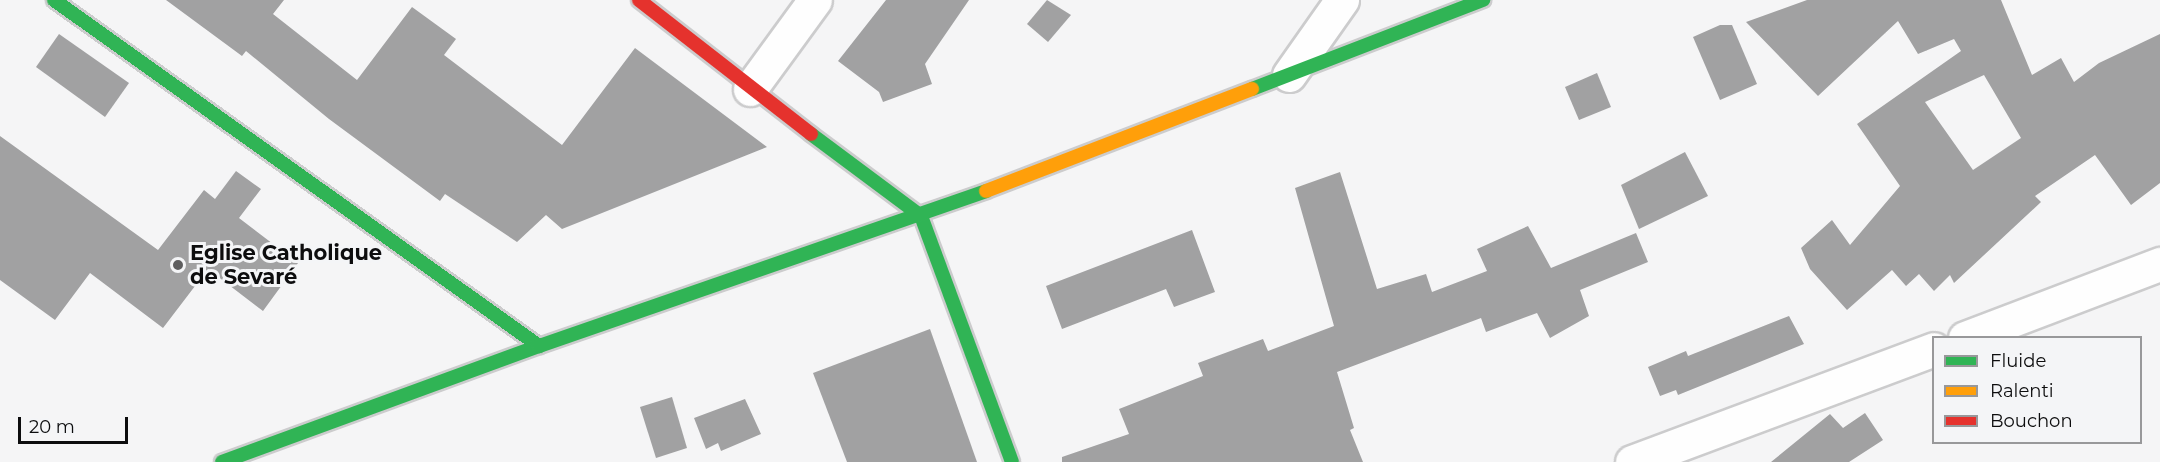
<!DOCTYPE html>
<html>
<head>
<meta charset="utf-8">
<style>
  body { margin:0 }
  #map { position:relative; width:2160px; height:462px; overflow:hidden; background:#f5f5f6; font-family:Montserrat,sans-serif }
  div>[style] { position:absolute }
  .building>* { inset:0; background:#a1a1a2 }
  .roads { filter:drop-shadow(2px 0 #cccccd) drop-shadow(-2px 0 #cccccd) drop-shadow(0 2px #cccccd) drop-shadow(0 -2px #cccccd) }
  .street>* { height:33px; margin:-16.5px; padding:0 16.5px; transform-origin:16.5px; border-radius:16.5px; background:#fefefe }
  .fast>* { height:14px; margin:-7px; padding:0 7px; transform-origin:7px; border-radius:7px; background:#30b455 }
  .slow>* { height:14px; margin:-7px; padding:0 7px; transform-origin:7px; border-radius:7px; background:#ff9f0a }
  .jam>* { height:14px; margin:-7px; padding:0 7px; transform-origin:7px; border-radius:7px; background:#e5322d }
  .dots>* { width:16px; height:16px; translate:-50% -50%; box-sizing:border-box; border:3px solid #f4f5f7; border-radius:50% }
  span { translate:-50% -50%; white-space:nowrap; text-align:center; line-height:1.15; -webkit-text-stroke:6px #f4f5f7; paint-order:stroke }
  .poi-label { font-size:21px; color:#0d0d0e; font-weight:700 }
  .left { translate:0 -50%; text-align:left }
  .legend { position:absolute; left:1932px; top:336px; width:210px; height:108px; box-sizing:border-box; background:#f4f5f7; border:2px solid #98989a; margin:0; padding:8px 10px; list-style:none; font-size:18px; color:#0d0d0e }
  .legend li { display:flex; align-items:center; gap:12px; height:30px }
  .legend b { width:30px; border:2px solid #98989a }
  .scale { position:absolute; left:18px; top:417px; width:110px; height:27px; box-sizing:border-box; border:3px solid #0d0d0e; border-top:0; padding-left:8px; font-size:18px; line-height:21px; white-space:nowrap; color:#0d0d0e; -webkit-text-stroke:4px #f4f5f7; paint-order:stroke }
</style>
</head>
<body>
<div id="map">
  <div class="building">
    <div style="clip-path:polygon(166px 0,284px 0,273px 14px,357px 80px,412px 7px,456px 39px,444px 55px,562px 145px,635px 48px,767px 147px,562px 229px,546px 215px,517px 242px,445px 194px,440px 201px,329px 119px,246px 51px,242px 56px)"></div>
    <div style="clip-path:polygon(886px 0,969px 0,925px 64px,932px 84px,883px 102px,879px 92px,838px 61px)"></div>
    <div style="clip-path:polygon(1047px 0,1071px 15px,1048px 42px,1027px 24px)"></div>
    <div style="clip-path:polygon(evenodd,1807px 0,2001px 0,2032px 75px,2061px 58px,2074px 82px,2099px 63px,2160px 34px,2160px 183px,2131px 205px,2095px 155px,2035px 196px,2041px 202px,1954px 283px,1950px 275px,1934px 291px,1919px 274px,1906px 286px,1892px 270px,1847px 310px,1810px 269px,1801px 248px,1832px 220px,1850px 245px,1900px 186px,1857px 124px,1961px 51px,1954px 39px,1918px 54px,1898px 21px,1818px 96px,1746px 22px,1807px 0,1984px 75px,2021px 138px,1973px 170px,1925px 102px,1984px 75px)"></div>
    <div style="clip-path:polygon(1720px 25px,1732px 25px,1757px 84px,1720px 100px,1693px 37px)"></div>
    <div style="clip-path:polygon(59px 34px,129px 83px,105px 117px,36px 67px)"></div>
    <div style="clip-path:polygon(1597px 73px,1611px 107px,1579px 120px,1565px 87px)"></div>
    <div style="clip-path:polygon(0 136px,158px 250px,204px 190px,215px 199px,236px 171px,261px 189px,239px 218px,298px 263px,263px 311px,208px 269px,163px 328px,90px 273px,55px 320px,0 280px)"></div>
    <div style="clip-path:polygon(1685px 152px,1708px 196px,1639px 229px,1621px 185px)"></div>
    <div style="clip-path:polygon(1340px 172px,1377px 289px,1426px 274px,1432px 292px,1487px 271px,1477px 249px,1528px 226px,1551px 268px,1636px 233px,1648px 262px,1580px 290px,1589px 316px,1550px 338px,1537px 313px,1486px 332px,1481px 318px,1337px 372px,1354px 428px,1350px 430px,1363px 462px,1062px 462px,1062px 457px,1129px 434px,1119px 409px,1203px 376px,1198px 363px,1263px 339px,1268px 351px,1334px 326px,1295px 188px)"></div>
    <div style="clip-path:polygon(1192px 230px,1215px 292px,1174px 307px,1166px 289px,1062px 329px,1046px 286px)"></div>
    <div style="clip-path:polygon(1789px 316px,1804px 344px,1678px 395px,1676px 390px,1660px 396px,1648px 367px,1686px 351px,1688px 356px)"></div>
    <div style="clip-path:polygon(930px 329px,977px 462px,847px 462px,813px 373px)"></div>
    <div style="clip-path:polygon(672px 397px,687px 448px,656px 458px,640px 407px)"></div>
    <div style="clip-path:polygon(745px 399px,761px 434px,721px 451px,718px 443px,706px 449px,694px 418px)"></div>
    <div style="clip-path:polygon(1865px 413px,1883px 440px,1849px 462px,1771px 462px,1830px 414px,1843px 428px)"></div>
  </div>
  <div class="roads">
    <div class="street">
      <div style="left:1289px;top:75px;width:92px;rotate:-54.8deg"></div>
      <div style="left:750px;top:89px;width:110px;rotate:-53.9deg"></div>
      <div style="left:1965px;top:338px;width:209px;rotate:-20.8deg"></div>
      <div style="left:1632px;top:462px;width:322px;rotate:-20.5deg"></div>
    </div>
    <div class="fast">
      <div style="left:54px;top:0;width:596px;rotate:35.5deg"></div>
      <div style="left:1252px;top:89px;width:248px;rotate:-21.1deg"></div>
      <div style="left:811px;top:134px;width:137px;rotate:36.7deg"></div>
      <div style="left:921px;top:216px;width:262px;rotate:69.7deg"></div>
      <div style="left:222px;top:462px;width:338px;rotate:-20.1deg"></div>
      <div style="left:539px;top:346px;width:473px;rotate:-19.1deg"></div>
    </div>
    <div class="slow">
      <div style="left:986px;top:191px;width:285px;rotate:-21deg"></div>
    </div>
    <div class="jam">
      <div style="left:639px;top:0;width:218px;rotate:37.9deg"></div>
    </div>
  </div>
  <div class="dots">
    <div style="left:178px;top:265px;background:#5e5e5f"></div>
  </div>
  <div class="poi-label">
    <span class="left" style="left:190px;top:265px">Eglise Catholique<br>de Sevaré</span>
  </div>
  <ul class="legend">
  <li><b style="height:8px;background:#30b455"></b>Fluide</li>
  <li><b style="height:8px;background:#ff9f0a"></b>Ralenti</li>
  <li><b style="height:8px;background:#e5322d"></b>Bouchon</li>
  </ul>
  <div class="scale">20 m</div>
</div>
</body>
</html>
